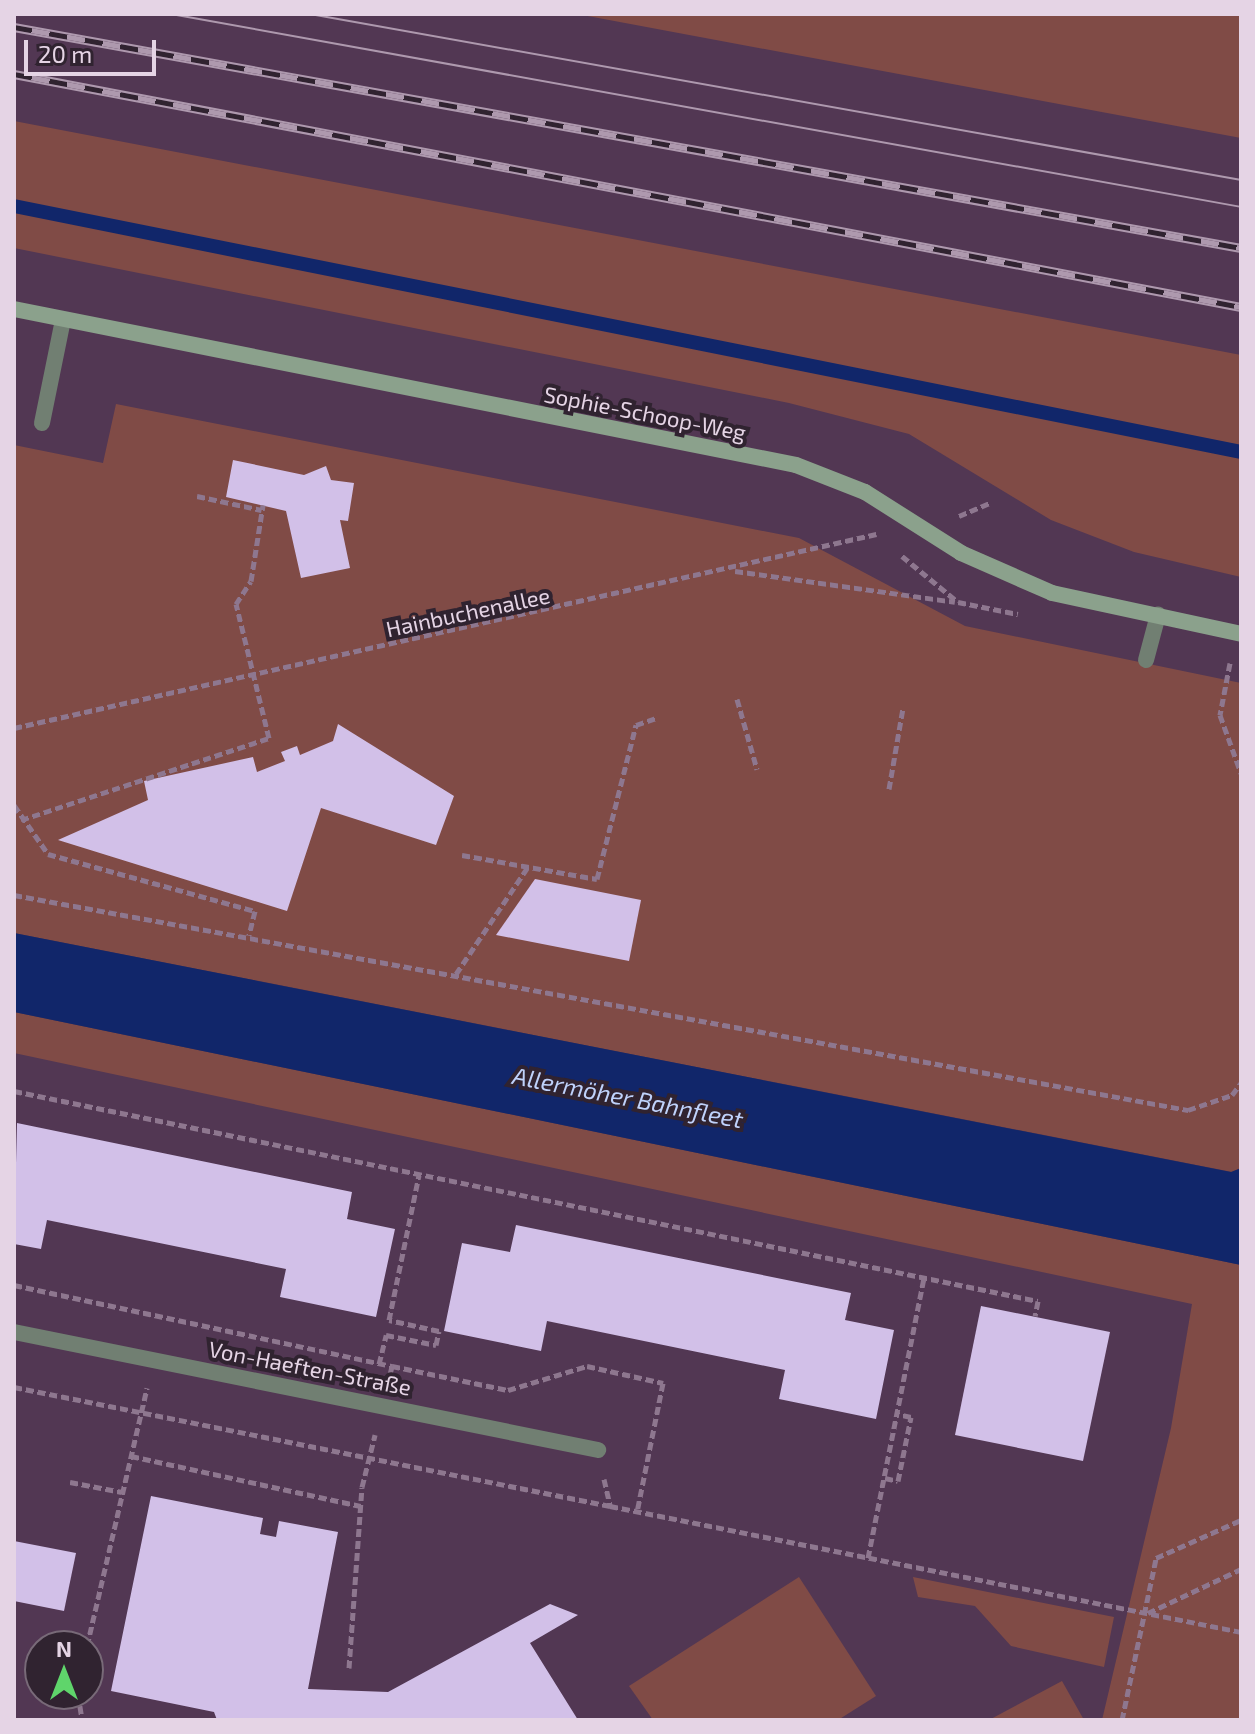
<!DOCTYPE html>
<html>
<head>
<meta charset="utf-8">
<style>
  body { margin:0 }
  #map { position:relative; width:1255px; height:1734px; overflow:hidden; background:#523753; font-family:"Exo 2",sans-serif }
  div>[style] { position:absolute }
  .green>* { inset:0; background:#804b46 }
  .water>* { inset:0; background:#11266a }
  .stream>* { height:14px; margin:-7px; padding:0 7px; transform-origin:7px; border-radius:7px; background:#11266a }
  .building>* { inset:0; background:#d2c0e8 }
  .path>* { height:5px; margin-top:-2.5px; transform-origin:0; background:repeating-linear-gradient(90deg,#8e778f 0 8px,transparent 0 12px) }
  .lane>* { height:16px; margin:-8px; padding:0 8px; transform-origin:8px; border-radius:8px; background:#717f72 }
  .street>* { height:16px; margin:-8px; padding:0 8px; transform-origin:8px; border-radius:8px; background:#717f72 }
  .secondary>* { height:16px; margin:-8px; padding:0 8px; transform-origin:8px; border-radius:8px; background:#8ba18c }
  .tram>* { height:2px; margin:-1px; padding:0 1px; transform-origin:1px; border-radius:1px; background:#ae99ae }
  .rail>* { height:9px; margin-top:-4.5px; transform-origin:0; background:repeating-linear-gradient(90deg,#302330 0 18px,#ae99ae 0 36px); box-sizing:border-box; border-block:2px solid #ae99ae }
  span { translate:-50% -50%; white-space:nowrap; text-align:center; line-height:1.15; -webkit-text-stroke:8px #302330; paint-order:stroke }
  .street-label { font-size:22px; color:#e5d4e5 }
  .water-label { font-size:24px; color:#bfd2fb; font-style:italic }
  .frame { position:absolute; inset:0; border:16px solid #e5d4e5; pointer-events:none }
  .north { position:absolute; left:24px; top:1630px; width:80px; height:80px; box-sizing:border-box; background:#302330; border:2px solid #786a78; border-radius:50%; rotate:0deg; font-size:22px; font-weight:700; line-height:32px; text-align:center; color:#e5d4e5 }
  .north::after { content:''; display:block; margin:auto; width:28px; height:36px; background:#5fd56b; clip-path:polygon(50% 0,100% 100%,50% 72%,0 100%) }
  .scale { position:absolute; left:24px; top:40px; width:132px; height:36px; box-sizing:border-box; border:4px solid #e5d4e5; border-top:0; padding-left:10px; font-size:24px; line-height:28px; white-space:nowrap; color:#e5d4e5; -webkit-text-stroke:6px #302330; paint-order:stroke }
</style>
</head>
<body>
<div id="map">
  <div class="green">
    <div style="clip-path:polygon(577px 14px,1241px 14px,1241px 138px)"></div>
    <div style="clip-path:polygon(14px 121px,1241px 355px,1241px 577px,1134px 552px,1051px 520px,909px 434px,789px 403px,14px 248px)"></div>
    <div style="clip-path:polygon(116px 404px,799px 538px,965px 626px,1241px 683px,1241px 1168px,1232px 1172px,14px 933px,14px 445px,103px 463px)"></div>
    <div style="clip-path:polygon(14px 1012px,1241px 1265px,1241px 1720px,1102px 1720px,1171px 1428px,1192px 1304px,14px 1053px)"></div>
    <div style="clip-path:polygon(799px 1577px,876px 1696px,838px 1720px,653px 1720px,629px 1686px)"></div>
    <div style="clip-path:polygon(913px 1577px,1114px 1617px,1104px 1667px,1011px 1646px,975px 1606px,918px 1597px)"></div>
    <div style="clip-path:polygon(1062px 1681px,1084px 1720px,989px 1720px)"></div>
  </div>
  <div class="water">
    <div style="clip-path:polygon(14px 933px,1231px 1172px,1241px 1168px,1241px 1265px,14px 1012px)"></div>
  </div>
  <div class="stream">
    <div style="left:14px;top:206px;width:1251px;rotate:11.34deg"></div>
  </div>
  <div class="building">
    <div style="clip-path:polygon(233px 460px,304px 475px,326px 466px,331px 480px,354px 483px,348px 521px,340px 520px,350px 568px,301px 578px,286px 511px,226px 497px)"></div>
    <div style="clip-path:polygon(338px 724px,454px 796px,436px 845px,321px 808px,287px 911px,58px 840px,148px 800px,144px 781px,253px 757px,257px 772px,285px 761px,281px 752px,297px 746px,300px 755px,333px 741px)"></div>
    <div style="clip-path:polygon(535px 879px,641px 900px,629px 961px,496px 935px)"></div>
    <div style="clip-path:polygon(17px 1123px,352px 1192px,347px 1219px,395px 1229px,376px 1317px,280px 1297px,286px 1269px,47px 1220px,41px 1249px,14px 1244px)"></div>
    <div style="clip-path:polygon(516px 1225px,851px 1293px,845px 1320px,894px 1330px,876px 1419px,779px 1399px,785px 1370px,547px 1321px,541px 1351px,444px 1331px,462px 1243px,510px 1252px)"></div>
    <div style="clip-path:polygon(981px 1306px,1110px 1332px,1083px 1461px,955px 1435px)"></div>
    <div style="clip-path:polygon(151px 1496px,263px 1518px,260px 1534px,276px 1537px,279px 1521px,338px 1532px,308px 1689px,388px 1692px,550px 1604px,578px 1615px,530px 1643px,578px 1720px,217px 1720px,214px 1712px,111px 1691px)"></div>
    <div style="clip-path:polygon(14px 1541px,76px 1553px,64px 1611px,14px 1601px)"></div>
  </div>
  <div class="path">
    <div style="left:197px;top:496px;width:66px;rotate:12.2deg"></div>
    <div style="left:959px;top:516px;width:34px;rotate:-23deg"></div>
    <div style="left:902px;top:556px;width:72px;rotate:39.4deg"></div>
    <div style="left:958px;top:602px;width:61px;rotate:11.3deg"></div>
    <div style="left:735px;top:571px;width:222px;rotate:8deg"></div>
    <div style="left:1230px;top:663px;width:53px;rotate:100.9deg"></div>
    <div style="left:1220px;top:715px;width:62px;rotate:70.1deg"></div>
    <div style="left:737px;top:699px;width:73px;rotate:74.1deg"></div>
    <div style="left:14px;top:728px;width:884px;rotate:-12.68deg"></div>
    <div style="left:889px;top:789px;width:82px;rotate:-80.2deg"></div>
    <div style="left:14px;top:805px;width:60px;rotate:55.2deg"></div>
    <div style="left:48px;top:854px;width:215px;rotate:15.4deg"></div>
    <div style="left:255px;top:911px;width:25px;rotate:104deg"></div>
    <div style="left:21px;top:820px;width:261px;rotate:-18.3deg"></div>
    <div style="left:269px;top:738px;width:138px;rotate:-103.8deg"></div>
    <div style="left:236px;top:604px;width:27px;rotate:-57deg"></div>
    <div style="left:251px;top:581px;width:77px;rotate:-81deg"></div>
    <div style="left:462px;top:855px;width:137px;rotate:10.1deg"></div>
    <div style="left:597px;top:879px;width:159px;rotate:-75.8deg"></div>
    <div style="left:636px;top:725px;width:21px;rotate:-19deg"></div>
    <div style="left:14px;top:895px;width:1194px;rotate:10.38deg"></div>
    <div style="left:1188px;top:1110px;width:46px;rotate:-18.8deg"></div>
    <div style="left:1232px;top:1095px;width:15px;rotate:-53deg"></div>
    <div style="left:456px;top:974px;width:129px;rotate:-56.1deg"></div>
    <div style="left:14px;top:1091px;width:1045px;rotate:11.59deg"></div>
    <div style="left:1038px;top:1301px;width:15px;rotate:101deg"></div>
    <div style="left:14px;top:1285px;width:387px;rotate:12.1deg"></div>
    <div style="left:392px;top:1366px;width:13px;rotate:103deg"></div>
    <div style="left:379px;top:1364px;width:30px;rotate:-76deg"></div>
    <div style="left:386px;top:1335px;width:51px;rotate:11.3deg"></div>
    <div style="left:436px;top:1345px;width:14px;rotate:-78deg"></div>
    <div style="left:439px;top:1331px;width:51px;rotate:-167.6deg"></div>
    <div style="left:389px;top:1320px;width:148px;rotate:-78.3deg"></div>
    <div style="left:392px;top:1366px;width:118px;rotate:11.7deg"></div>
    <div style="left:508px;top:1390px;width:83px;rotate:-16.9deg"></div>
    <div style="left:587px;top:1366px;width:78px;rotate:12.6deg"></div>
    <div style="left:663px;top:1383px;width:132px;rotate:101.4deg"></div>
    <div style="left:14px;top:1387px;width:608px;rotate:11.29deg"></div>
    <div style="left:131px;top:1456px;width:235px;rotate:12.3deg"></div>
    <div style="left:885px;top:1478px;width:13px;rotate:13deg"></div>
    <div style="left:898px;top:1481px;width:65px;rotate:-78.5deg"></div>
    <div style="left:911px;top:1417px;width:13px;rotate:-167deg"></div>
    <div style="left:604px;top:1479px;width:28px;rotate:77deg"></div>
    <div style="left:610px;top:1506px;width:643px;rotate:11.29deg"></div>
    <div style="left:70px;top:1482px;width:53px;rotate:10.9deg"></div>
    <div style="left:868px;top:1558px;width:286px;rotate:-78.7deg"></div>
    <div style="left:1148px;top:1613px;width:103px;rotate:-25.3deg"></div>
    <div style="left:87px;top:1646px;width:265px;rotate:-76.9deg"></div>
    <div style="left:349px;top:1668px;width:181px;rotate:-85.9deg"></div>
    <div style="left:362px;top:1487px;width:54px;rotate:-76deg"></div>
    <div style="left:78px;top:1694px;width:26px;rotate:81deg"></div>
    <div style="left:1122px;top:1720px;width:166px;rotate:-78.1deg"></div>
    <div style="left:1156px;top:1558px;width:93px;rotate:-24.1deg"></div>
  </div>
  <div class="lane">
    <div style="left:42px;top:423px;width:105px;rotate:-78.5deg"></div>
    <div style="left:1146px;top:660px;width:47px;rotate:-75.1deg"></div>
  </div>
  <div class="street">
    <div style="left:14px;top:1332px;width:596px;rotate:11.42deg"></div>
  </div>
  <div class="secondary">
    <div style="left:14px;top:309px;width:797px;rotate:11.28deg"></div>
    <div style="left:796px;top:465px;width:74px;rotate:21.4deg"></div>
    <div style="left:865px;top:492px;width:114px;rotate:32.4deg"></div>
    <div style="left:961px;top:553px;width:99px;rotate:23.7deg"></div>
    <div style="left:1052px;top:593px;width:193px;rotate:12.2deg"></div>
  </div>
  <div class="tram">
    <div style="left:171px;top:14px;width:1087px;rotate:10.22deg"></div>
    <div style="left:310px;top:14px;width:946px;rotate:10.11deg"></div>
  </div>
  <div class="rail">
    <div style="left:14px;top:27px;width:1247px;rotate:10.21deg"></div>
    <div style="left:14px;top:74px;width:1249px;rotate:10.75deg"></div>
  </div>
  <div class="street-label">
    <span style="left:645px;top:413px;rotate:11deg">Sophie-Schoop-Weg</span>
    <span style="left:468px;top:612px;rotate:-12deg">Hainbuchenallee</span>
    <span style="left:310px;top:1368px;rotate:11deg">Von-Haeften-Straße</span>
  </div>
  <div class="water-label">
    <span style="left:628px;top:1097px;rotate:11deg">Allermöher Bahnfleet</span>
  </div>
  <div class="frame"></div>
  <div class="north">N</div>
  <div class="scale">20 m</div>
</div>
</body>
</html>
